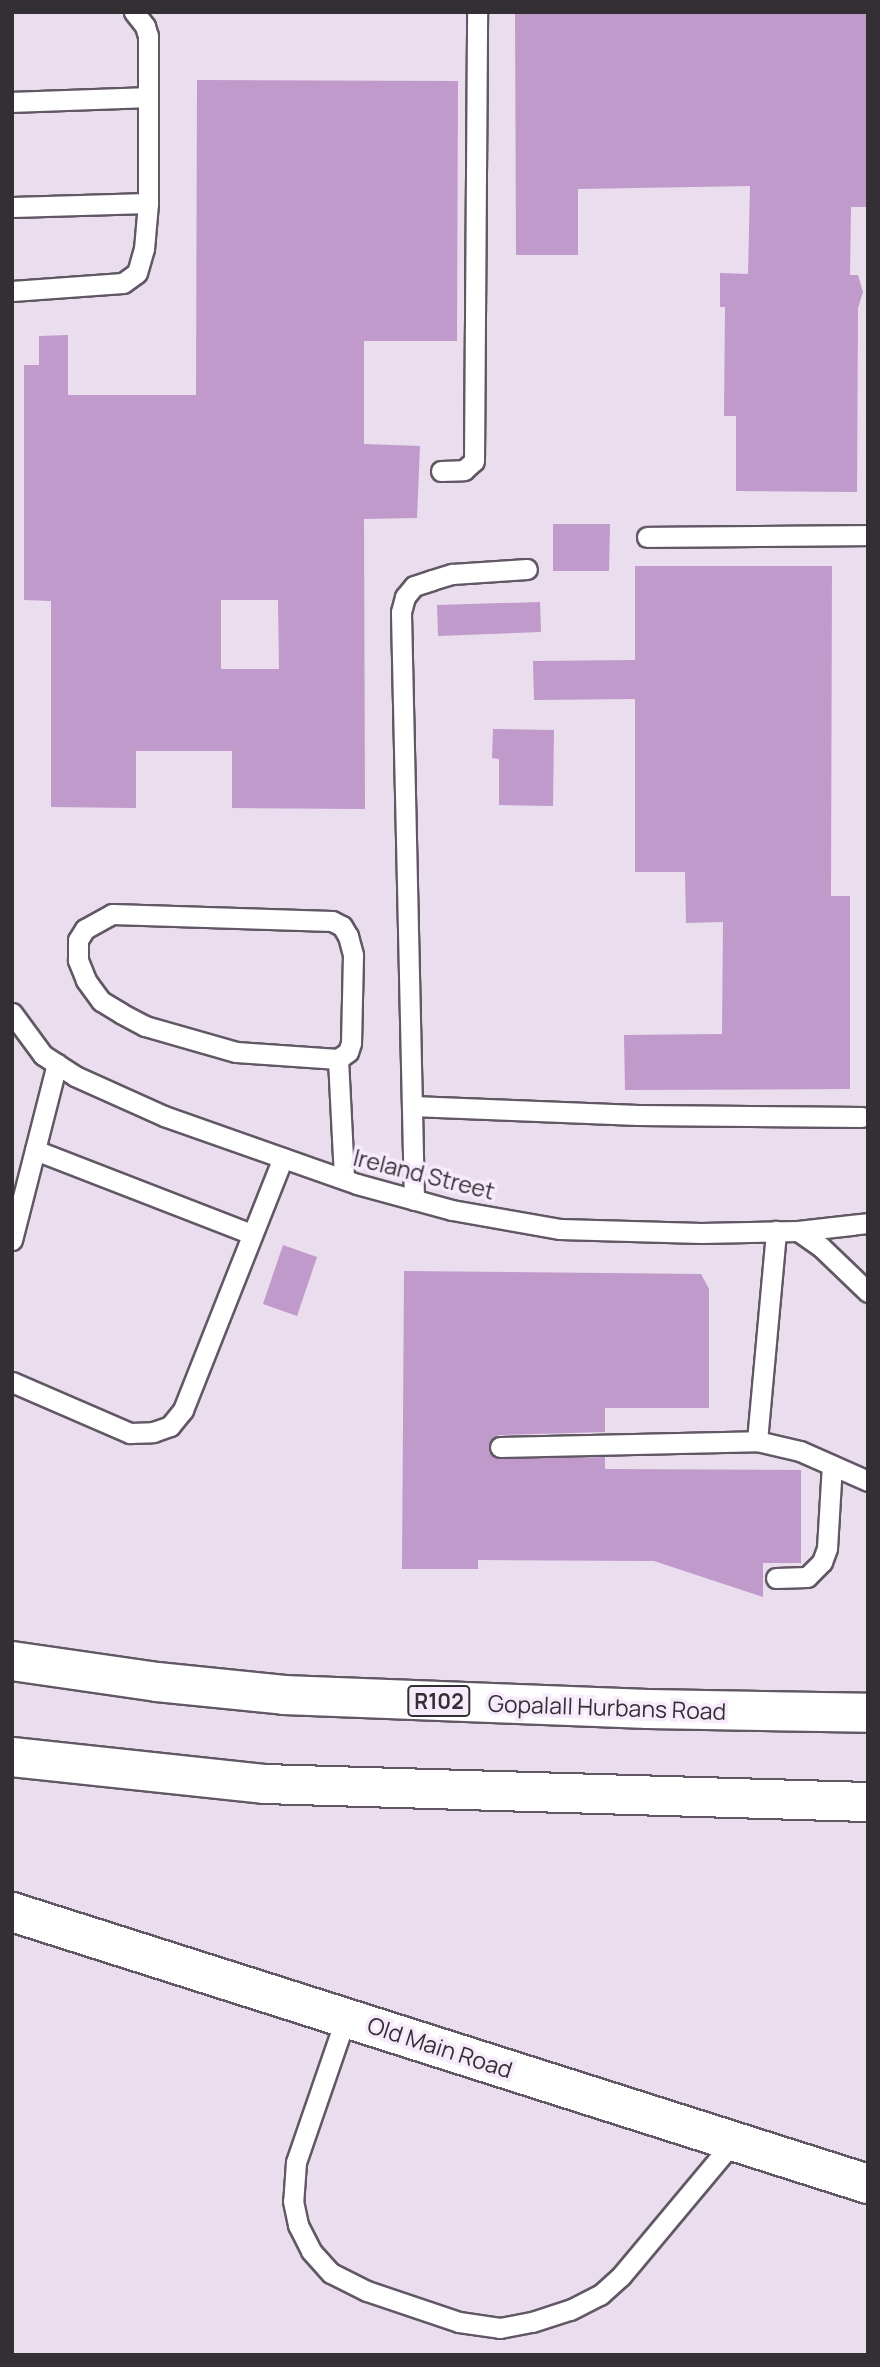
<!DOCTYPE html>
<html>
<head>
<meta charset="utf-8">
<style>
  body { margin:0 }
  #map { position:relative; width:880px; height:2367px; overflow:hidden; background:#eadeee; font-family:Manrope,sans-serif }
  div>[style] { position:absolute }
  .building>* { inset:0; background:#bf9aca }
  .roads { filter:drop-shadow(2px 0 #625865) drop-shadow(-2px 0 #625865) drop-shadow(0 2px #625865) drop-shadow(0 -2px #625865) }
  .lane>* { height:19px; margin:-9.5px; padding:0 9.5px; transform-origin:9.5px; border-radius:9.5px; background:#fff }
  .secondary>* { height:38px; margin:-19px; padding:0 19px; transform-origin:19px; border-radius:19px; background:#fff }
  .primary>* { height:38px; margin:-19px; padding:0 19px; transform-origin:19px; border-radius:19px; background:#fff }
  span { translate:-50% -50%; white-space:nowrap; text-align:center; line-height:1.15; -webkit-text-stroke:7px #f7ebfb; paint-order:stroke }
  .shield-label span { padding:2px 5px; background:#f7ebfb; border:2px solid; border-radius:5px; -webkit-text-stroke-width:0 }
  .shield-label { font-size:21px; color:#342f35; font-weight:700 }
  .street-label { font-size:23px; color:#342f35 }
  .frame { position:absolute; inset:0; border:14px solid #342f35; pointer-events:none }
</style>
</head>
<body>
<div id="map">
  <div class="building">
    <div style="clip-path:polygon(515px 12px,868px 12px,868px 207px,851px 207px,850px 275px,858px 275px,863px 292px,858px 308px,857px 492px,736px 491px,736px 416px,724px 416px,725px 307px,720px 307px,720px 273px,748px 274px,750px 186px,578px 189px,578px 255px,516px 255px)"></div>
    <div style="clip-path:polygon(evenodd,197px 80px,458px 81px,457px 341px,364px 341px,364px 444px,420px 446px,417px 518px,364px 519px,365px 809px,232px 808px,232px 751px,136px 751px,136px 808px,51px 807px,51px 601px,24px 600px,24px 365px,39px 365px,39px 336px,68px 335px,68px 395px,196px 395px,197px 80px,221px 600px,278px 600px,279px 669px,221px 669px,221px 600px)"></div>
    <div style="clip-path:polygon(553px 524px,610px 524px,609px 571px,553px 571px)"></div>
    <div style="clip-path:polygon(635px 566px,832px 566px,831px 896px,850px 896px,850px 1089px,625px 1090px,624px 1035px,722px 1034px,723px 922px,686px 923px,685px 872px,635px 872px,635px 699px,534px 700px,533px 661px,635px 660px)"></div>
    <div style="clip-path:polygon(540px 602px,541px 632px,438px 636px,437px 605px)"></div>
    <div style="clip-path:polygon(493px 729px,554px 730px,553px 806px,499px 805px,499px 759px,492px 758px)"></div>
    <div style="clip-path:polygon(283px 1245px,317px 1257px,297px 1316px,263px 1304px)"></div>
    <div style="clip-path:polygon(404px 1271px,701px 1274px,709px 1289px,709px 1408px,605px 1408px,605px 1432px,499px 1435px,490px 1441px,489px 1453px,500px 1459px,605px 1457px,605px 1469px,801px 1470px,801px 1563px,763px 1563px,763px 1597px,654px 1561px,478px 1560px,478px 1569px,402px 1569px)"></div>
  </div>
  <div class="roads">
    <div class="lane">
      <div style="left:12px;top:102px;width:136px;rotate:-2.1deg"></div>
      <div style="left:12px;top:207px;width:136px;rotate:-1.7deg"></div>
      <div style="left:12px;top:291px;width:111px;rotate:-4.1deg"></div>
      <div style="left:123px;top:283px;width:17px;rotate:-36deg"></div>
      <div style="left:137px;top:273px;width:25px;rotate:-74deg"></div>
      <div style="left:144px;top:249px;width:46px;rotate:-85deg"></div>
      <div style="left:148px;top:203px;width:167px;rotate:-90deg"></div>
      <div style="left:148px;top:36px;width:10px;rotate:-107deg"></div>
      <div style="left:145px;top:26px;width:18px;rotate:-128deg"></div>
      <div style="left:441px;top:471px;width:23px;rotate:-2deg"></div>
      <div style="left:464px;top:470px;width:13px;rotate:-42deg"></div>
      <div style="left:474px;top:461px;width:449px;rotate:-89.6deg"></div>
      <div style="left:647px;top:537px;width:221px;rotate:-0.5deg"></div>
      <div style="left:112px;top:914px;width:220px;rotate:1.8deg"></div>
      <div style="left:332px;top:921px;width:11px;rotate:27deg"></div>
      <div style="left:342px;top:926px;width:12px;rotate:59deg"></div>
      <div style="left:348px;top:936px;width:20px;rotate:75deg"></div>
      <div style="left:353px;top:955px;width:88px;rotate:91.3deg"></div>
      <div style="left:351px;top:1043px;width:9px;rotate:108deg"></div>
      <div style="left:348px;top:1052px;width:12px;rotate:145deg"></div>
      <div style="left:338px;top:1059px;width:102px;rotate:-176.1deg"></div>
      <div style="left:236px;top:1052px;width:95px;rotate:-164.1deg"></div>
      <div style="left:145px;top:1026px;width:27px;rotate:-152deg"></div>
      <div style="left:121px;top:1013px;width:23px;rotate:-149deg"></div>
      <div style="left:101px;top:1001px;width:26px;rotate:-126deg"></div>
      <div style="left:86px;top:980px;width:22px;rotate:-112deg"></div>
      <div style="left:78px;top:960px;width:20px;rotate:-90deg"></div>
      <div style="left:78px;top:940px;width:13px;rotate:-58deg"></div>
      <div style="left:85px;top:929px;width:31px;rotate:-29deg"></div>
      <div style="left:12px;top:1013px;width:52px;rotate:53.6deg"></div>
      <div style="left:43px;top:1055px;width:38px;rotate:33deg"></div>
      <div style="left:75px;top:1076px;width:98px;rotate:24.2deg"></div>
      <div style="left:164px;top:1116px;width:205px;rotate:19.4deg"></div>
      <div style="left:357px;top:1184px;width:98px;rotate:15.3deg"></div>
      <div style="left:452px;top:1210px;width:110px;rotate:10deg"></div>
      <div style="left:560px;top:1229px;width:141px;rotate:1.6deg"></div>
      <div style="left:701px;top:1233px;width:97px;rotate:-1.2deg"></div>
      <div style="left:798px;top:1231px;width:70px;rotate:-6.5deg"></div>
      <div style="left:338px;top:1059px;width:120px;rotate:87.1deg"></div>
      <div style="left:412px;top:1106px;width:226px;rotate:2.3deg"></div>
      <div style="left:638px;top:1115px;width:224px;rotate:0.5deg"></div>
      <div style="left:35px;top:1150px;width:233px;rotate:21.2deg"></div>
      <div style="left:414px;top:1200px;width:588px;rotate:-91.27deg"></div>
      <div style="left:401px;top:612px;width:16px;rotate:-75deg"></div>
      <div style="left:405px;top:597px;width:14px;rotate:-51deg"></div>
      <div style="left:414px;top:586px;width:19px;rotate:-18deg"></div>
      <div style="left:432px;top:580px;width:21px;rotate:-17deg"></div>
      <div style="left:452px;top:574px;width:75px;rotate:-3.8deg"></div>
      <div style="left:798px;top:1231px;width:28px;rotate:35deg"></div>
      <div style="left:821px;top:1247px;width:65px;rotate:43.8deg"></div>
      <div style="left:12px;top:1240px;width:182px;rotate:-75.7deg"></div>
      <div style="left:12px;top:1382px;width:129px;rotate:23.4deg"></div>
      <div style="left:130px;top:1433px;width:23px;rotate:-2deg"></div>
      <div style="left:153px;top:1432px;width:18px;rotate:-19deg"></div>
      <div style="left:170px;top:1426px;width:21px;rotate:-51deg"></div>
      <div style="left:183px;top:1410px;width:271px;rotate:-68.4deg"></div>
      <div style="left:757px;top:1441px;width:211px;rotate:-84.8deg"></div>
      <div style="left:500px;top:1447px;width:257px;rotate:-1.3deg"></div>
      <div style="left:757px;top:1441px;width:44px;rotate:13.1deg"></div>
      <div style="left:800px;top:1451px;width:74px;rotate:23.8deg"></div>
      <div style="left:776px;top:1578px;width:31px;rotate:-2deg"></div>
      <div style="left:807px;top:1577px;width:21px;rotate:-45deg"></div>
      <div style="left:822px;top:1562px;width:15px;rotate:-70deg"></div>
      <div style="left:827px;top:1548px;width:83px;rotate:-86.6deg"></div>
      <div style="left:346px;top:2017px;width:153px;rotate:109deg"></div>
      <div style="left:296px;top:2162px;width:39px;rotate:94deg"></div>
      <div style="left:293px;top:2201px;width:25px;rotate:78deg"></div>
      <div style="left:298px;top:2225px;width:29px;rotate:63deg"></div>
      <div style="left:311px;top:2251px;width:30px;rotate:48deg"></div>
      <div style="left:331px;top:2273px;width:40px;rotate:26.6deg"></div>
      <div style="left:367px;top:2291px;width:97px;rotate:18.6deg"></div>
      <div style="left:459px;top:2322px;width:41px;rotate:8.3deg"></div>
      <div style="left:500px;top:2328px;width:33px;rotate:-11deg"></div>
      <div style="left:532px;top:2322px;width:40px;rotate:-18deg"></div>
      <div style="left:570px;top:2310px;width:34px;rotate:-27deg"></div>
      <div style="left:600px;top:2295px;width:28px;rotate:-42deg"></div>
      <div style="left:621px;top:2276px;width:176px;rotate:-50.1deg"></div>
    </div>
    <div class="secondary">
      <div style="left:12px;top:1912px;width:898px;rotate:17.63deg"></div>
    </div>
    <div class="primary">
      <div style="left:12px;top:1661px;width:147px;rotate:8.2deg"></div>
      <div style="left:157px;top:1682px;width:128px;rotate:5.8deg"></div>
      <div style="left:284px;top:1695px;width:364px;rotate:2.2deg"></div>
      <div style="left:648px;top:1709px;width:220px;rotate:1deg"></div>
      <div style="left:12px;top:1757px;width:253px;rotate:6.1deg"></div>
      <div style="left:264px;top:1784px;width:604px;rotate:1.71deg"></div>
    </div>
  </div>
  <div class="shield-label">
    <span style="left:439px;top:1701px">R102</span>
  </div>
  <div class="street-label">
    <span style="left:424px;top:1174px;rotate:14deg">Ireland Street</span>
    <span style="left:607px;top:1707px;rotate:2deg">Gopalall Hurbans Road</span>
    <span style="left:440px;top:2047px;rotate:18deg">Old Main Road</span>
  </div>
  <div class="frame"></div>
</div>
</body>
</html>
